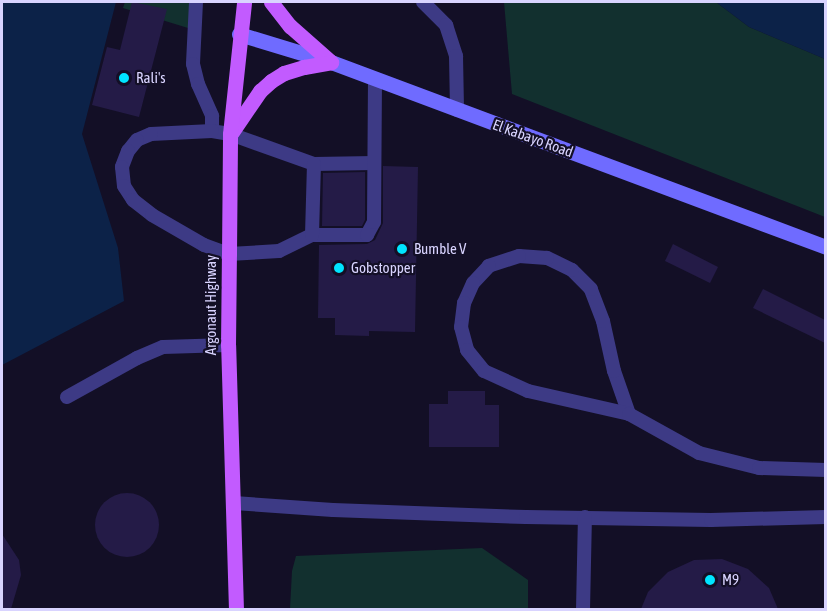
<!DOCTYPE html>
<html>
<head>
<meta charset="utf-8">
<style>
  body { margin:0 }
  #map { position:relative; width:827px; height:611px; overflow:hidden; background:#130f26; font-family:"Asap Condensed",sans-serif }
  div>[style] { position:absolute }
  .green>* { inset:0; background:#12302f }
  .water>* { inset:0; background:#0c2248 }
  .building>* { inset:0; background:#241b47 }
  .round { border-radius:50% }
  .lane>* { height:14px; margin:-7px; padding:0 7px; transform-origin:7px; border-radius:7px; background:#3d3a85 }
  .secondary>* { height:15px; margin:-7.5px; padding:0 7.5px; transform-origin:7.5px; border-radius:7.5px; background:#6f6bff }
  .primary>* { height:15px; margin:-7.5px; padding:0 7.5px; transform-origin:7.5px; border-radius:7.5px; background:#c25bff }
  .dots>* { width:16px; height:16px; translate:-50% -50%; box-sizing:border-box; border:3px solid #130f26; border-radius:50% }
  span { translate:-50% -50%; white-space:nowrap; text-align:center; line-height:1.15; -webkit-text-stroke:4.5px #130f26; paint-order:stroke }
  .poi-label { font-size:15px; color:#d9d4ff }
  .left { translate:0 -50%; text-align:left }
  .street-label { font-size:15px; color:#d9d4ff }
  .frame { position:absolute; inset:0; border:3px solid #d9d4ff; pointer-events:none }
</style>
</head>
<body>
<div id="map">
  <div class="green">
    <div style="clip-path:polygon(125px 2px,195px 2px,188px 28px,123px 8px)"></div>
    <div style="clip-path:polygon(504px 2px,716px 2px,749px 27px,825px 59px,825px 217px,512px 94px)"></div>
    <div style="clip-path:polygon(482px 548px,528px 580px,528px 609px,290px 609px,292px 571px,296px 556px)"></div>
  </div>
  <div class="water">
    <div style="clip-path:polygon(2px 2px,116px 2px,82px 134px,118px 248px,124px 301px,2px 365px)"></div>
    <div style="clip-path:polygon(716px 2px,825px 2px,825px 59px,749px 27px)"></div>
  </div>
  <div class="building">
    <div style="clip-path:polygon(132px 2px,167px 9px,139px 117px,92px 105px,107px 47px,120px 50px)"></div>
    <div style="clip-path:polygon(383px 166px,418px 167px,415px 332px,369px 331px,369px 336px,335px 335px,335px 318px,318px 318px,319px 245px,367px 244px,375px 240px,383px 223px)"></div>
    <div style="clip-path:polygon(365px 172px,365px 220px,362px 226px,322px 226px,323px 173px)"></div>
    <div style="clip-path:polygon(673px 244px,718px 267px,710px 283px,665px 261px)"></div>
    <div style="clip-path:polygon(763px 289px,825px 320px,825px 343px,753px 308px)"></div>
    <div style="clip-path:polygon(448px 391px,485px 391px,485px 405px,499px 405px,499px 447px,429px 447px,429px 404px,448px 404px)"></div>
    <div class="round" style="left:95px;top:493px;width:64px;height:64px"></div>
    <div style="clip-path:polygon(2px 534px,19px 560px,21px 575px,11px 609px,2px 609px)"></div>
    <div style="clip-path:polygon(722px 559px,748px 569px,769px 588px,778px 609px,641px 609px,648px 592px,668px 572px,694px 560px)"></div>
  </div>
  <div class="lane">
    <div style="left:196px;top:2px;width:62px;rotate:92.8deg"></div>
    <div style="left:193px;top:64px;width:21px;rotate:76deg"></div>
    <div style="left:198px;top:84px;width:35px;rotate:66deg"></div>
    <div style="left:212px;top:116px;width:15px;rotate:90deg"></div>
    <div style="left:423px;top:2px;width:33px;rotate:45deg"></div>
    <div style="left:446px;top:25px;width:33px;rotate:72deg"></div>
    <div style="left:456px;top:56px;width:54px;rotate:88.9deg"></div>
    <div style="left:374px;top:163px;width:60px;rotate:179deg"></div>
    <div style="left:314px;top:164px;width:89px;rotate:-160.3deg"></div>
    <div style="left:230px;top:134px;width:18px;rotate:-171deg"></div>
    <div style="left:212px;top:131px;width:61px;rotate:177.2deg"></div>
    <div style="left:151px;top:134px;width:15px;rotate:157deg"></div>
    <div style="left:137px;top:140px;width:14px;rotate:129deg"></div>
    <div style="left:128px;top:151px;width:17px;rotate:111deg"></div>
    <div style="left:122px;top:167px;width:19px;rotate:84deg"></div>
    <div style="left:124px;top:186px;width:17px;rotate:57deg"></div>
    <div style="left:133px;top:200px;width:24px;rotate:38deg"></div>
    <div style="left:152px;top:215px;width:60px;rotate:30deg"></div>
    <div style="left:204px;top:245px;width:27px;rotate:20deg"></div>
    <div style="left:229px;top:254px;width:50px;rotate:-3.4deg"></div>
    <div style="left:279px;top:251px;width:37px;rotate:-26deg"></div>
    <div style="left:312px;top:235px;width:55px"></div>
    <div style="left:367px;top:235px;width:15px;rotate:-62deg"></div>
    <div style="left:374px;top:222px;width:143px;rotate:-89.6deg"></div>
    <div style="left:312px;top:235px;width:71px;rotate:-88.4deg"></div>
    <div style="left:67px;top:397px;width:80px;rotate:-29.1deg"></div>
    <div style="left:137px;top:358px;width:28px;rotate:-23deg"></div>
    <div style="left:163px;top:347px;width:65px;rotate:-1.8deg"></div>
    <div style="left:629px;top:414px;width:46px;rotate:-109.2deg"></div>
    <div style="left:614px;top:371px;width:51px;rotate:-102.4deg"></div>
    <div style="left:603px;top:321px;width:34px;rotate:-111deg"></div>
    <div style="left:591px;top:289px;width:27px;rotate:-135deg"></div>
    <div style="left:572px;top:270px;width:28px;rotate:-154deg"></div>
    <div style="left:547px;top:258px;width:28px;rotate:-176deg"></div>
    <div style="left:519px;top:256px;width:32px;rotate:162deg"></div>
    <div style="left:489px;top:266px;width:23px;rotate:133deg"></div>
    <div style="left:473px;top:283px;width:22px;rotate:114deg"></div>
    <div style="left:464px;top:303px;width:24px;rotate:97deg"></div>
    <div style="left:461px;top:327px;width:24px;rotate:75deg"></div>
    <div style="left:467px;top:350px;width:27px;rotate:51deg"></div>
    <div style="left:484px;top:371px;width:48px;rotate:24.4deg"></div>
    <div style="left:528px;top:391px;width:104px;rotate:12.8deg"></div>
    <div style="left:629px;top:414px;width:80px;rotate:29.1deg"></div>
    <div style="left:699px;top:453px;width:62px;rotate:14deg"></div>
    <div style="left:759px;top:468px;width:67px;rotate:1.7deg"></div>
    <div style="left:234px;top:503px;width:99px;rotate:4deg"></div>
    <div style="left:333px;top:510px;width:193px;rotate:2.1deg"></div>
    <div style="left:526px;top:517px;width:185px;rotate:0.9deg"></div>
    <div style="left:711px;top:520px;width:115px;rotate:-1.5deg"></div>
    <div style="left:583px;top:610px;width:93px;rotate:-88.8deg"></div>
  </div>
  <div class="secondary">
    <div style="left:239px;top:34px;width:96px;rotate:16.9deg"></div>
    <div style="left:331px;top:62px;width:528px;rotate:20.49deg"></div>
  </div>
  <div class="primary">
    <div style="left:271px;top:2px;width:31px;rotate:52deg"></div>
    <div style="left:290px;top:26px;width:55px;rotate:41.3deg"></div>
    <div style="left:232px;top:132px;width:50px;rotate:-55.7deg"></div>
    <div style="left:260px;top:91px;width:15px;rotate:-42deg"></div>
    <div style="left:271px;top:81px;width:15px;rotate:-32deg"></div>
    <div style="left:284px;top:73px;width:21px;rotate:-17deg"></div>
    <div style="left:304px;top:67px;width:27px;rotate:-10deg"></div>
    <div style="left:236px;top:610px;width:265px;rotate:-91.7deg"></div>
    <div style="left:228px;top:345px;width:91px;rotate:-89.4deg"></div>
    <div style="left:229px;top:254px;width:120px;rotate:-89.5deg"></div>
    <div style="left:230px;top:134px;width:133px;rotate:-83.9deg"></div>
  </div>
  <div class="dots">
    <div style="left:124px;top:78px;background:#00e5ff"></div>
    <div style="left:402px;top:249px;background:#00e5ff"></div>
    <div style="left:339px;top:268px;background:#00e5ff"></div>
    <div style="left:710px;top:580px;background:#00e5ff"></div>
  </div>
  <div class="poi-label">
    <span class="left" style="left:136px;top:78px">Rali's</span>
    <span class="left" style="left:414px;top:249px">Bumble V</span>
    <span class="left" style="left:351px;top:268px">Gobstopper</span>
    <span class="left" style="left:722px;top:580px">M9</span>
  </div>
  <div class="street-label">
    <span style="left:533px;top:138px;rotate:20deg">El Kabayo Road</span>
    <span style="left:211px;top:305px;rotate:-90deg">Argonaut Highway</span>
  </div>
  <div class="frame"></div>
</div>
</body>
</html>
